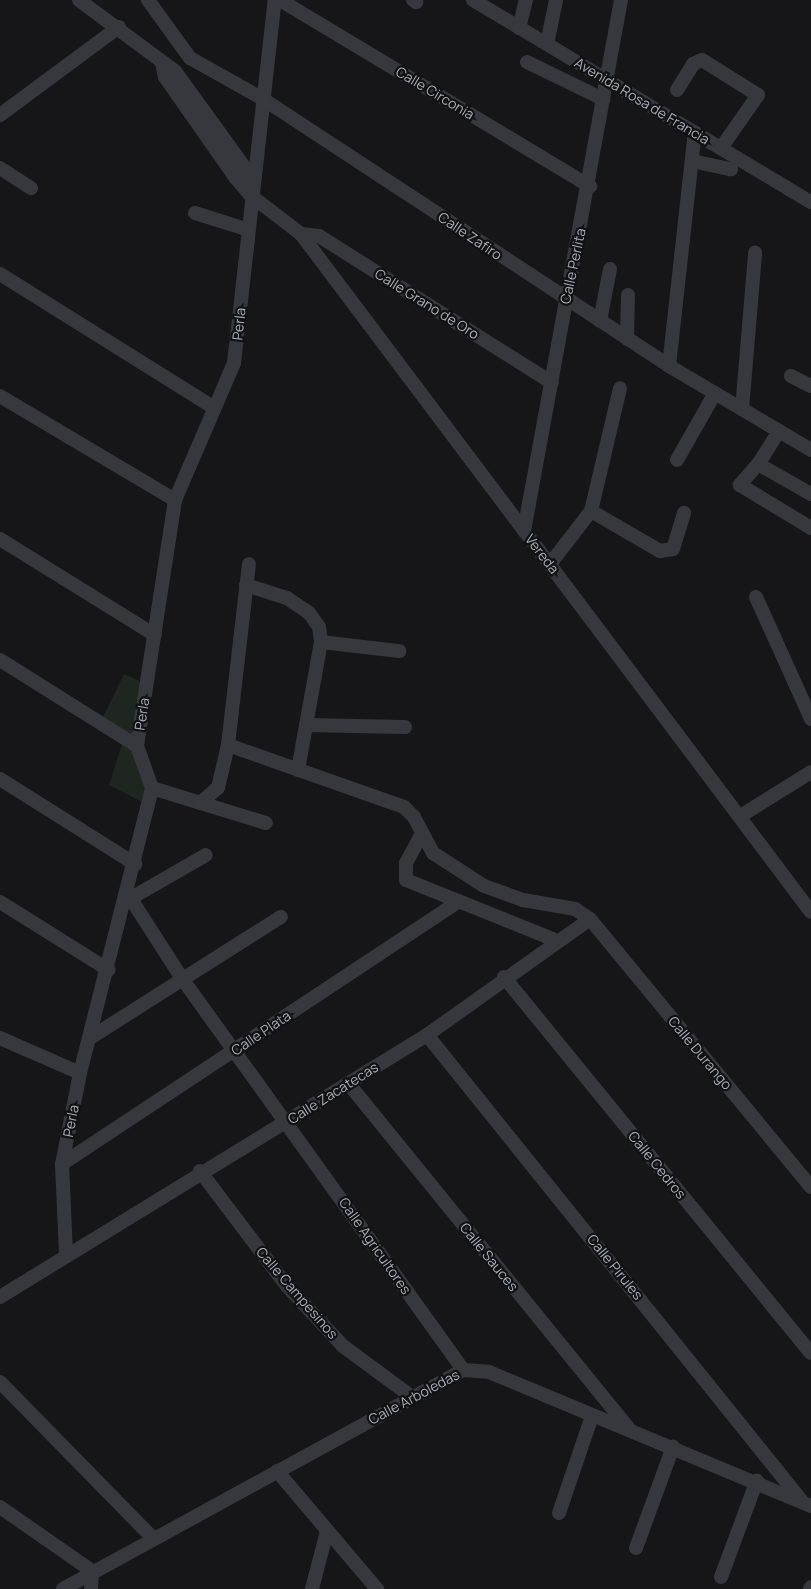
<!DOCTYPE html>
<html>
<head>
<meta charset="utf-8">
<style>
  body { margin:0 }
  #map { position:relative; width:811px; height:1589px; overflow:hidden; background:#161618; font-family:Manrope,sans-serif }
  div>[style] { position:absolute }
  .green>* { inset:0; background:#1e261f }
  .minor>* { height:14px; margin:-7px; padding:0 7px; transform-origin:7px; border-radius:7px; background:#37383d }
  span { translate:-50% -50%; white-space:nowrap; text-align:center; line-height:1.15; -webkit-text-stroke:4.5px #111113; paint-order:stroke }
  .street-label { font-size:14px; color:#a8adb8 }
</style>
</head>
<body>
<div id="map">
  <div class="green">
    <div style="clip-path:polygon(124px 674px,144px 683px,135px 742px,101px 721px)"></div>
    <div style="clip-path:polygon(123px 741px,135px 749px,146px 770px,144px 803px,109px 785px)"></div>
  </div>
  <div class="minor">
    <div style="left:79px;top:0;width:119px;rotate:36.5deg"></div>
    <div style="left:175px;top:71px;width:135px;rotate:54.1deg"></div>
    <div style="left:148px;top:0;width:72px;rotate:54.1deg"></div>
    <div style="left:190px;top:58px;width:84px;rotate:29.3deg"></div>
    <div style="left:263px;top:99px;width:486px;rotate:33.3deg"></div>
    <div style="left:669px;top:366px;width:165px;rotate:30.6deg"></div>
    <div style="left:280px;top:0;width:362px;rotate:31deg"></div>
    <div style="left:413px;top:0;width:4px;rotate:34deg"></div>
    <div style="left:473px;top:0;width:394px;rotate:30.9deg"></div>
    <div style="left:519px;top:28px;width:29px;rotate:-76deg"></div>
    <div style="left:547px;top:44px;width:45px;rotate:-78.4deg"></div>
    <div style="left:527px;top:62px;width:85px;rotate:26deg"></div>
    <div style="left:162px;top:63px;width:14px;rotate:78deg"></div>
    <div style="left:165px;top:77px;width:122px;rotate:55deg"></div>
    <div style="left:235px;top:177px;width:23px;rotate:50deg"></div>
    <div style="left:250px;top:195px;width:64px;rotate:37.4deg"></div>
    <div style="left:301px;top:234px;width:848px;rotate:53.05deg"></div>
    <div style="left:677px;top:90px;width:31px;rotate:-58deg"></div>
    <div style="left:693px;top:64px;width:10px;rotate:-24deg"></div>
    <div style="left:702px;top:60px;width:66px;rotate:32deg"></div>
    <div style="left:758px;top:95px;width:65px;rotate:124.9deg"></div>
    <div style="left:0;top:115px;width:148px;rotate:-36.5deg"></div>
    <div style="left:692px;top:161px;width:40px;rotate:12deg"></div>
    <div style="left:0;top:168px;width:37px;rotate:33deg"></div>
    <div style="left:195px;top:213px;width:53px;rotate:17.4deg"></div>
    <div style="left:301px;top:234px;width:18px;rotate:6deg"></div>
    <div style="left:319px;top:236px;width:275px;rotate:32.2deg"></div>
    <div style="left:0;top:274px;width:251px;rotate:32deg"></div>
    <div style="left:600px;top:321px;width:53px;rotate:-79.1deg"></div>
    <div style="left:627px;top:339px;width:44px;rotate:-88.7deg"></div>
    <div style="left:669px;top:366px;width:235px;rotate:-83.7deg"></div>
    <div style="left:791px;top:376px;width:22px;rotate:27deg"></div>
    <div style="left:0;top:396px;width:204px;rotate:30.7deg"></div>
    <div style="left:742px;top:409px;width:157px;rotate:-85.2deg"></div>
    <div style="left:779px;top:431px;width:39px;rotate:122deg"></div>
    <div style="left:758px;top:464px;width:61px;rotate:29.5deg"></div>
    <div style="left:677px;top:460px;width:77px;rotate:-60.4deg"></div>
    <div style="left:758px;top:464px;width:28px;rotate:131deg"></div>
    <div style="left:740px;top:485px;width:83px;rotate:31.2deg"></div>
    <div style="left:591px;top:511px;width:80px;rotate:30.1deg"></div>
    <div style="left:660px;top:551px;width:13px;rotate:-9deg"></div>
    <div style="left:673px;top:549px;width:38px;rotate:-73deg"></div>
    <div style="left:524px;top:531px;width:540px;rotate:-79.65deg"></div>
    <div style="left:0;top:539px;width:182px;rotate:31.8deg"></div>
    <div style="left:550px;top:564px;width:67px;rotate:-52.3deg"></div>
    <div style="left:591px;top:511px;width:126px;rotate:-76.7deg"></div>
    <div style="left:246px;top:585px;width:43px;rotate:17.6deg"></div>
    <div style="left:287px;top:598px;width:27px;rotate:34deg"></div>
    <div style="left:309px;top:613px;width:17px;rotate:54deg"></div>
    <div style="left:319px;top:627px;width:15px;rotate:82deg"></div>
    <div style="left:321px;top:642px;width:130px;rotate:100.2deg"></div>
    <div style="left:756px;top:597px;width:134px;rotate:65.7deg"></div>
    <div style="left:321px;top:642px;width:79px;rotate:6.6deg"></div>
    <div style="left:0;top:660px;width:162px;rotate:32.1deg"></div>
    <div style="left:306px;top:725px;width:99px;rotate:1.2deg"></div>
    <div style="left:228px;top:745px;width:187px;rotate:19.4deg"></div>
    <div style="left:404px;top:807px;width:14px;rotate:45deg"></div>
    <div style="left:414px;top:817px;width:41px;rotate:62.2deg"></div>
    <div style="left:433px;top:853px;width:61px;rotate:32.9deg"></div>
    <div style="left:484px;top:886px;width:41px;rotate:19.7deg"></div>
    <div style="left:523px;top:900px;width:53px;rotate:9.8deg"></div>
    <div style="left:575px;top:909px;width:18px;rotate:34deg"></div>
    <div style="left:590px;top:919px;width:347px;rotate:50.5deg"></div>
    <div style="left:0;top:779px;width:160px;rotate:32.2deg"></div>
    <div style="left:152px;top:788px;width:119px;rotate:17.1deg"></div>
    <div style="left:200px;top:803px;width:23px;rotate:-40deg"></div>
    <div style="left:218px;top:788px;width:44px;rotate:-76.9deg"></div>
    <div style="left:228px;top:745px;width:182px;rotate:-83.4deg"></div>
    <div style="left:742px;top:815px;width:81px;rotate:-31.9deg"></div>
    <div style="left:421px;top:835px;width:32px;rotate:118deg"></div>
    <div style="left:406px;top:863px;width:17px;rotate:90deg"></div>
    <div style="left:406px;top:880px;width:164px;rotate:21.9deg"></div>
    <div style="left:131px;top:899px;width:93px;rotate:57.3deg"></div>
    <div style="left:181px;top:977px;width:484px;rotate:54.3deg"></div>
    <div style="left:126px;top:901px;width:92px;rotate:-29.9deg"></div>
    <div style="left:0;top:902px;width:128px;rotate:32deg"></div>
    <div style="left:504px;top:977px;width:485px;rotate:50.8deg"></div>
    <div style="left:427px;top:1035px;width:597px;rotate:51.19deg"></div>
    <div style="left:0;top:1038px;width:87px;rotate:23.6deg"></div>
    <div style="left:90px;top:1038px;width:226px;rotate:-32.4deg"></div>
    <div style="left:348px;top:1083px;width:447px;rotate:50.9deg"></div>
    <div style="left:62px;top:1164px;width:476px;rotate:-33.5deg"></div>
    <div style="left:200px;top:1171px;width:144px;rotate:52.9deg"></div>
    <div style="left:287px;top:1286px;width:82px;rotate:47deg"></div>
    <div style="left:343px;top:1346px;width:86px;rotate:36.5deg"></div>
    <div style="left:66px;top:1253px;width:89px;rotate:-92.6deg"></div>
    <div style="left:62px;top:1164px;width:93px;rotate:-78.8deg"></div>
    <div style="left:80px;top:1073px;width:294px;rotate:-75.8deg"></div>
    <div style="left:152px;top:788px;width:45px;rotate:-109.7deg"></div>
    <div style="left:137px;top:746px;width:249px;rotate:-81.2deg"></div>
    <div style="left:175px;top:500px;width:149px;rotate:-66.7deg"></div>
    <div style="left:234px;top:363px;width:365px;rotate:-83.6deg"></div>
    <div style="left:0;top:1297px;width:501px;rotate:-31.53deg"></div>
    <div style="left:427px;top:1035px;width:200px;rotate:-35.4deg"></div>
    <div style="left:0;top:1382px;width:219px;rotate:45.6deg"></div>
    <div style="left:277px;top:1471px;width:155px;rotate:49.7deg"></div>
    <div style="left:0;top:1507px;width:112px;rotate:34.8deg"></div>
    <div style="left:92px;top:1571px;width:18px;rotate:93deg"></div>
    <div style="left:559px;top:1513px;width:102px;rotate:-71.2deg"></div>
    <div style="left:636px;top:1548px;width:108px;rotate:-69.9deg"></div>
    <div style="left:721px;top:1577px;width:103px;rotate:-69.6deg"></div>
    <div style="left:63px;top:1589px;width:456px;rotate:-28.7deg"></div>
    <div style="left:463px;top:1370px;width:26px;rotate:4deg"></div>
    <div style="left:489px;top:1372px;width:349px;rotate:22.6deg"></div>
    <div style="left:312px;top:1589px;width:60px;rotate:-75.5deg"></div>
    <div style="left:810px;top:1589px;width:2px;rotate:-63deg"></div>
  </div>
  <div class="street-label">
    <span style="left:435px;top:93px;rotate:31deg">Calle Circonia</span>
    <span style="left:642px;top:101px;rotate:31deg">Avenida Rosa de Francia</span>
    <span style="left:470px;top:236px;rotate:34deg">Calle Zafiro</span>
    <span style="left:573px;top:266px;rotate:-78deg">Calle Perlita</span>
    <span style="left:427px;top:304px;rotate:32deg">Calle Grano de Oro</span>
    <span style="left:239px;top:324px;rotate:-84deg">Perla</span>
    <span style="left:542px;top:554px;rotate:52deg">Vereda</span>
    <span style="left:142px;top:714px;rotate:-81deg">Perla</span>
    <span style="left:261px;top:1033px;rotate:-34deg">Calle Plata</span>
    <span style="left:700px;top:1053px;rotate:50deg">Calle Durango</span>
    <span style="left:333px;top:1093px;rotate:-32deg">Calle Zacatecas</span>
    <span style="left:71px;top:1121px;rotate:-79deg">Perla</span>
    <span style="left:657px;top:1165px;rotate:51deg">Calle Cedros</span>
    <span style="left:375px;top:1246px;rotate:55deg">Calle Agricultores</span>
    <span style="left:489px;top:1257px;rotate:51deg">Calle Sauces</span>
    <span style="left:615px;top:1267px;rotate:51deg">Calle Pirules</span>
    <span style="left:297px;top:1293px;rotate:49deg">Calle Campesinos</span>
    <span style="left:414px;top:1397px;rotate:-28deg">Calle Arboledas</span>
  </div>
</div>
</body>
</html>
